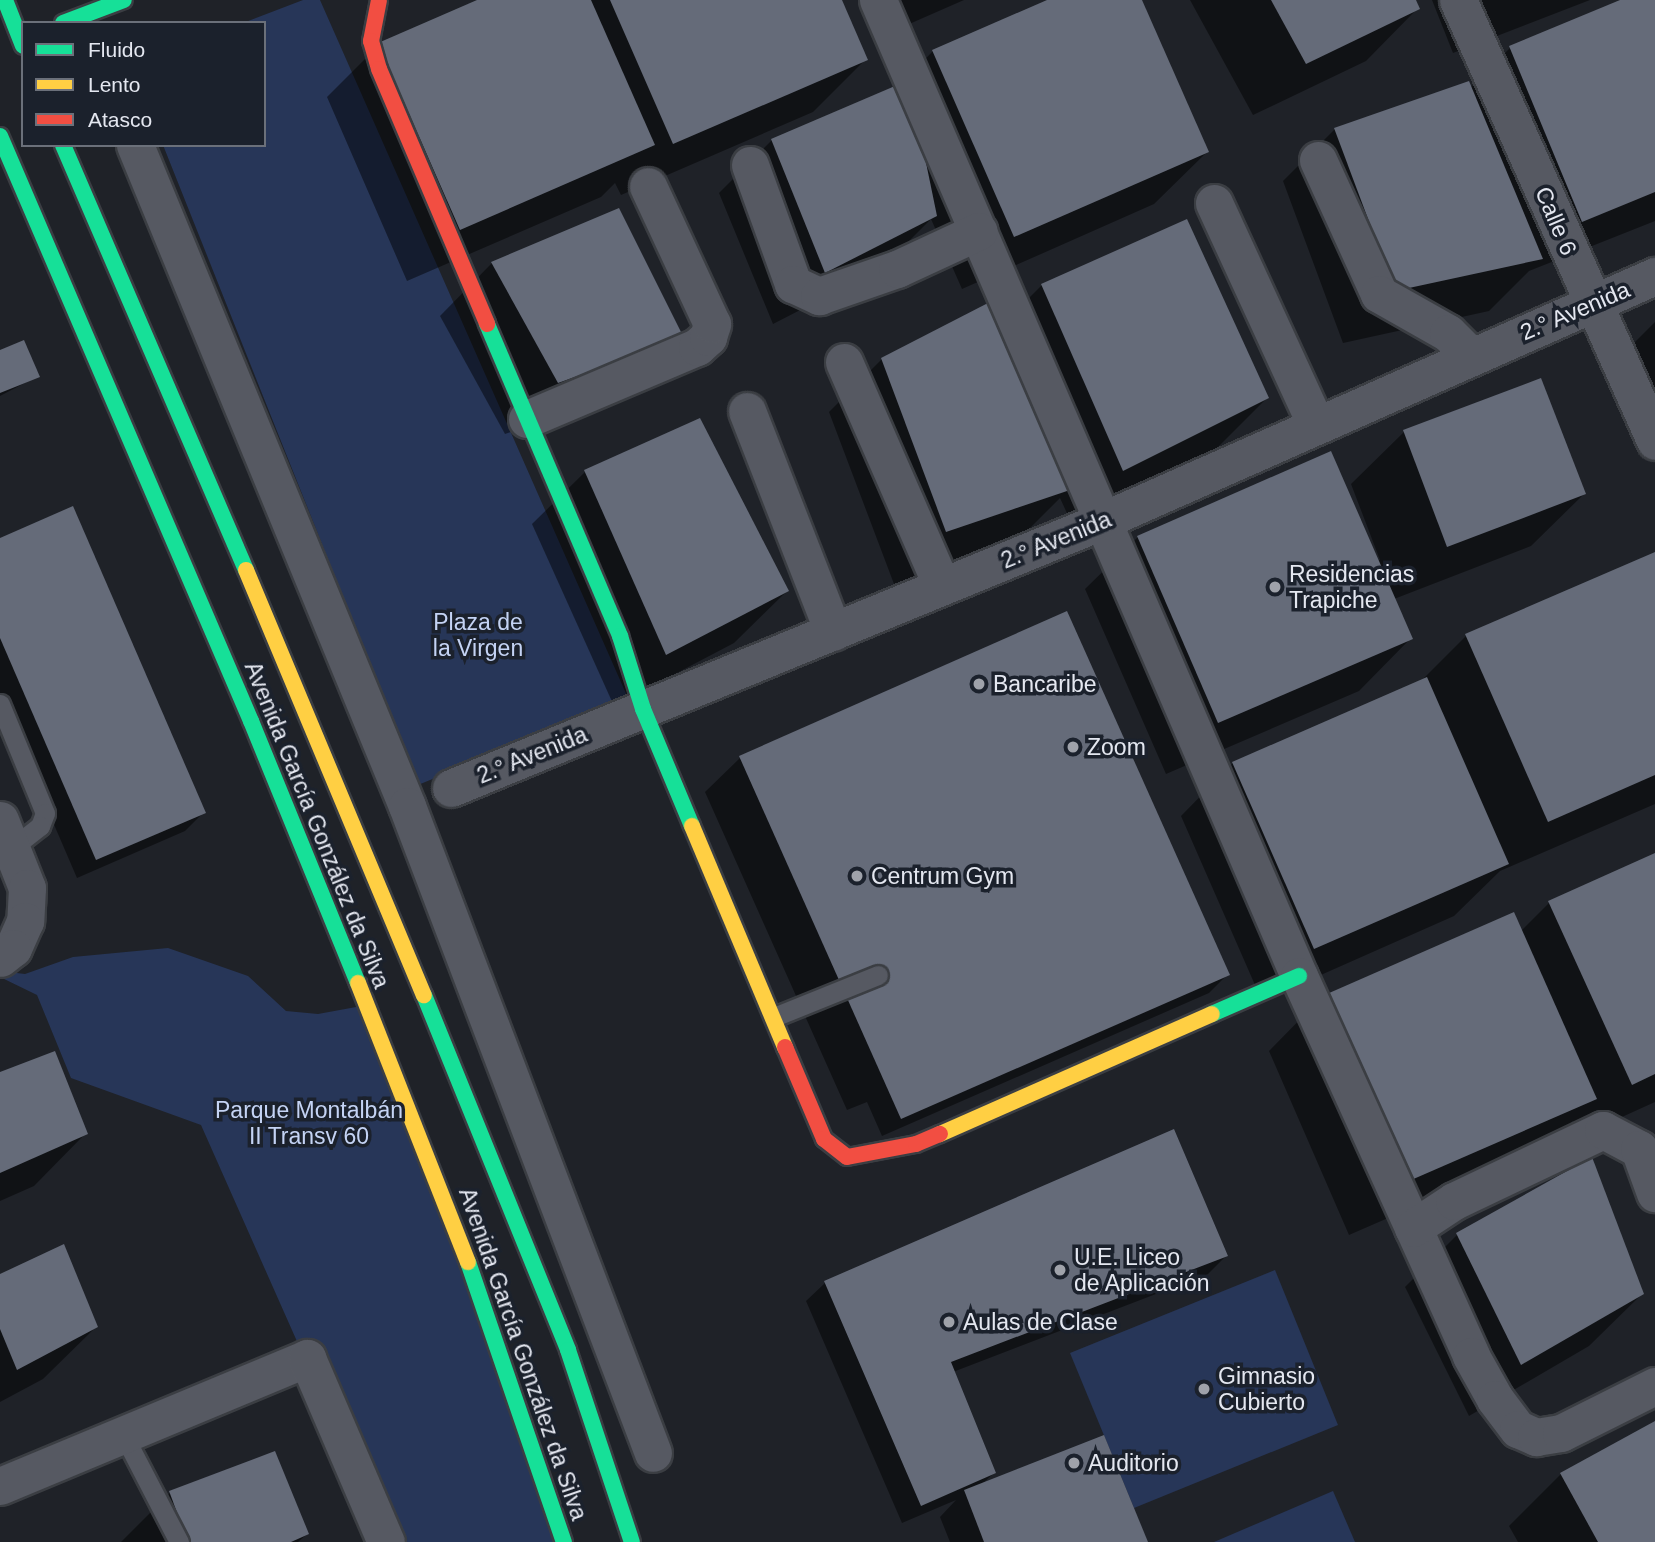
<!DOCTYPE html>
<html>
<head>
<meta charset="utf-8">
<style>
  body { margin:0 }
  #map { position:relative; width:1655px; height:1542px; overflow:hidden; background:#1f2228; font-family:Arial,sans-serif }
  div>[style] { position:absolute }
  .green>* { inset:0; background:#273658 }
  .shadow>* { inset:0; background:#0007 }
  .building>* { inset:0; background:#656b79 }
  .roads { filter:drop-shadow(2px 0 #3b3e43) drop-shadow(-2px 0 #3b3e43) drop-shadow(0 2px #3b3e43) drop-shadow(0 -2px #3b3e43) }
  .lane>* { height:19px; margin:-9.5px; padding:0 9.5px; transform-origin:9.5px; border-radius:9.5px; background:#565962 }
  .street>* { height:37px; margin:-18.5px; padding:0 18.5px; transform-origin:18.5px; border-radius:18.5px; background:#565962 }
  .fast>* { height:16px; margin:-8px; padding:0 8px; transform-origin:8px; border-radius:8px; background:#16e098 }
  .slow>* { height:16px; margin:-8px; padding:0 8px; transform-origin:8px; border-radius:8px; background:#ffcf43 }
  .jam>* { height:16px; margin:-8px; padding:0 8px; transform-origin:8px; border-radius:8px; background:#f24e42 }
  .dots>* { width:19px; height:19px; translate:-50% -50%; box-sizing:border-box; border:4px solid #1b212c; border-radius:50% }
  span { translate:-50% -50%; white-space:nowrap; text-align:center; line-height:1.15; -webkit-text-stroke:7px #1b212c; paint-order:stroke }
  .street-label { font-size:23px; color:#e4e7f0 }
  .poi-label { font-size:23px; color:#e4e7f0 }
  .left { translate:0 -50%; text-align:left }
  .park-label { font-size:23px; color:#c4d3f4 }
  .legend { position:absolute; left:21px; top:21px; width:245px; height:126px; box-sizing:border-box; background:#1b212c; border:2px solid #6b707a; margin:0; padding:9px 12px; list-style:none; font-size:21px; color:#e4e7f0 }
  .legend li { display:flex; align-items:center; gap:14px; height:35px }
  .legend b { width:35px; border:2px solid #6b707a }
</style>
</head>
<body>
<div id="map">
  <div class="green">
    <div style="clip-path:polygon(303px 0,320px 0,628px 698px,418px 785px,163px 145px,264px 145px,264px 23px,243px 23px)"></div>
    <div style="clip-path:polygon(168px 948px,248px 976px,286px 1011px,318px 1014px,367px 1005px,564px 1542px,386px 1542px,201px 1125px,71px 1078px,37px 995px,0 977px,0 971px,25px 974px,73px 957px)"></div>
    <div style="clip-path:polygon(1275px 1270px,1338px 1425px,1134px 1508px,1070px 1353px)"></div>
    <div style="clip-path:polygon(1333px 1491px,1355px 1542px,1214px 1542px)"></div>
  </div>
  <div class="shadow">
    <div style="clip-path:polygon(482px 0,840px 0,866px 59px,813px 112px,621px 195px,615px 183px,601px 197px,407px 281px,327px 97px,379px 45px)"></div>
    <div style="clip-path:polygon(858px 0,964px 0,875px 39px)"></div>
    <div style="clip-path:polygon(1051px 0,1140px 0,1207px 152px,1154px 204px,962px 289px,931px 219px,882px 268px,773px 324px,719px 193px,772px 140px,898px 87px,933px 51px)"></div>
    <div style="clip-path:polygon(1190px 0,1415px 0,1418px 8px,1366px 61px,1253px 115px)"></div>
    <div style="clip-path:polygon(1432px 0,1590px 0,1453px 53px)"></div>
    <div style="clip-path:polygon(1625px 0,1655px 0,1655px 221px,1529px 271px,1489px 311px,1343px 343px,1283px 181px,1335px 129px,1470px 88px,1510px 48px)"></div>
    <div style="clip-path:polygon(492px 263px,630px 390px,505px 434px,440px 316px)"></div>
    <div style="clip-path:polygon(1042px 285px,1267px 398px,1215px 450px,1071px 522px,1060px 498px,1016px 542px,894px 584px,829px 412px,882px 359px,998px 329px)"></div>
    <div style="clip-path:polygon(1655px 322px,1655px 398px,1634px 343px)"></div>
    <div style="clip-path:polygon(0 352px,38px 376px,0 396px)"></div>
    <div style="clip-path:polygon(1540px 380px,1584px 494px,1531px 546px,1394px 599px,1411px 638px,1359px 691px,1166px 774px,1085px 589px,1138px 537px,1380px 560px,1351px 484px,1404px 432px)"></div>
    <div style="clip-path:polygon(699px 420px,787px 591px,734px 643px,614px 706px,532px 524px,585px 472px)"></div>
    <div style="clip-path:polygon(0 540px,204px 812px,185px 831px,77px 878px,0 699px)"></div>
    <div style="clip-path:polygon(1655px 554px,1655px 804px,1500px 871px,1454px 916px,1262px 1001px,1181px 816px,1233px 763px,1420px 682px,1466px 636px)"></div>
    <div style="clip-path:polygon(740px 758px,1228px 974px,1209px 993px,882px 1136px,867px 1102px,847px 1110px,705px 792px)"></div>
    <div style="clip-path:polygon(1655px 854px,1655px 1102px,1580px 1136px,1573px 1121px,1542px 1151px,1349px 1235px,1269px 1051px,1321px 998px,1521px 931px,1549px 903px)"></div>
    <div style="clip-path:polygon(0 1074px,86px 1133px,34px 1186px,0 1201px)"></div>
    <div style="clip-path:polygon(1173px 1131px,1226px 1256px,1208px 1274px,953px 1372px,994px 1473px,981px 1485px,1146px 1542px,950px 1542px,940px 1517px,956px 1500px,902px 1523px,806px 1301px,825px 1283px)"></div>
    <div style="clip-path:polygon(1457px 1235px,1642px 1294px,1589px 1346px,1469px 1416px,1405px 1287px)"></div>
    <div style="clip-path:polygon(0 1276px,96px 1327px,43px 1379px,0 1402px)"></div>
    <div style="clip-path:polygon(1655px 1424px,1655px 1542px,1518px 1542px,1509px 1526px,1561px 1474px)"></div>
    <div style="clip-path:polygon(170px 1493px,307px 1534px,298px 1542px,121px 1542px)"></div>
  </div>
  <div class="building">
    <div style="clip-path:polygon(477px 0,591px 0,655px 145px,460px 230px,378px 43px)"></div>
    <div style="clip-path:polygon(610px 0,842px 0,868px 60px,673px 144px)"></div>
    <div style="clip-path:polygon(1047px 0,1142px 0,1209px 152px,1014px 237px,932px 50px)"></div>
    <div style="clip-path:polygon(1271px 0,1416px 0,1420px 9px,1306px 64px)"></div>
    <div style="clip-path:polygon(1620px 0,1655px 0,1655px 192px,1582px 222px,1509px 46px)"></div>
    <div style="clip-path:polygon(909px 80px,937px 216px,825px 273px,771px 139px)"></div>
    <div style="clip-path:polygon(1469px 81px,1543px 259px,1395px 291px,1334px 128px)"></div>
    <div style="clip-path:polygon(619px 208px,684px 338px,558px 383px,491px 262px)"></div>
    <div style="clip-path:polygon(1187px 219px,1269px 398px,1123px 471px,1041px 284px)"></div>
    <div style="clip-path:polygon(988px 303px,1070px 490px,946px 532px,881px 358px)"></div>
    <div style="clip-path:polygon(24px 340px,40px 377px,0 393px,0 350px)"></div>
    <div style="clip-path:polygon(1541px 378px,1586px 494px,1447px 547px,1403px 430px)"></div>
    <div style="clip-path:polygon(700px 418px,789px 591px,666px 655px,584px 470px)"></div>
    <div style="clip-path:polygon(1331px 451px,1413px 639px,1218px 723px,1137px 536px)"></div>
    <div style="clip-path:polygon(73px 506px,206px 813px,96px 860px,0 638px,0 538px)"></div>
    <div style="clip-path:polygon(1655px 552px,1655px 775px,1548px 822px,1465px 634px)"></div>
    <div style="clip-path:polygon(1067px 611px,1230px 975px,901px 1119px,739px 756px)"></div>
    <div style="clip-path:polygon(1427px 677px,1509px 864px,1314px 949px,1232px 762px)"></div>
    <div style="clip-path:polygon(1655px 853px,1655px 1074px,1632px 1085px,1548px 901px)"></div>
    <div style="clip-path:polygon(1514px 912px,1597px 1099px,1402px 1184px,1320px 997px)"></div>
    <div style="clip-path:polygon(55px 1051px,88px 1134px,0 1173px,0 1072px)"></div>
    <div style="clip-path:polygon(1174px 1129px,1228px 1256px,951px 1362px,996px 1473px,921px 1506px,824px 1281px)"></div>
    <div style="clip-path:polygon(1592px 1157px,1644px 1294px,1521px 1365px,1456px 1233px)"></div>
    <div style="clip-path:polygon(64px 1244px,98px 1327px,17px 1370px,0 1329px,0 1274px)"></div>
    <div style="clip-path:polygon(1655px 1421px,1655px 1542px,1598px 1542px,1560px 1473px)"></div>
    <div style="clip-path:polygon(1104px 1435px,1148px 1542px,984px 1542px,964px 1490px)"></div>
    <div style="clip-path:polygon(275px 1451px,309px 1534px,291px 1542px,188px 1542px,169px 1491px)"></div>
  </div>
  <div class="roads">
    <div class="lane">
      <div style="left:0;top:704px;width:118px;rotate:67.6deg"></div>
      <div style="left:45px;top:813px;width:14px;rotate:111deg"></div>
      <div style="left:40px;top:826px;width:36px;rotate:142deg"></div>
      <div style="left:774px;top:1017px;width:112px;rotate:-22deg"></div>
      <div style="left:122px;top:1432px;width:124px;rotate:62.6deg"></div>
    </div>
    <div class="street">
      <div style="left:878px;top:0;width:1063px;rotate:66.67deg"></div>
      <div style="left:1299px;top:976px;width:417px;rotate:65.6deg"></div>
      <div style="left:1471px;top:1356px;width:49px;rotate:60.8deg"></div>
      <div style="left:1495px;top:1399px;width:38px;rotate:53deg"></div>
      <div style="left:1518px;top:1429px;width:20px;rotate:24deg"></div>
      <div style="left:1536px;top:1437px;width:25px;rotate:-9deg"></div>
      <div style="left:1561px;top:1433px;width:105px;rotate:-26.6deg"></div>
      <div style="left:1458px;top:0;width:483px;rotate:65.9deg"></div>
      <div style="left:135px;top:145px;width:715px;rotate:67.63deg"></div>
      <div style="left:407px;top:806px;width:692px;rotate:69.18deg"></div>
      <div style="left:1318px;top:160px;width:147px;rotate:65.5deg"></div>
      <div style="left:1379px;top:294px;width:79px;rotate:29.5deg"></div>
      <div style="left:1448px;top:333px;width:33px;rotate:45deg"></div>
      <div style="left:750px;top:165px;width:127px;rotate:70.1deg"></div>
      <div style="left:793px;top:284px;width:29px;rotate:25deg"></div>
      <div style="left:819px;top:296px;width:83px;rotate:-19.1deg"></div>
      <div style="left:897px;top:269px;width:90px;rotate:-24.9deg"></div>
      <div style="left:1214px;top:203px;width:244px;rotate:65.3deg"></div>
      <div style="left:844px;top:362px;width:244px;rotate:66.4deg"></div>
      <div style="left:747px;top:411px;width:237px;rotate:68.7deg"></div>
      <div style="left:527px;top:419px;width:185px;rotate:-23deg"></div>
      <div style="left:697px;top:347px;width:15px;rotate:-42deg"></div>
      <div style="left:708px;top:337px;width:14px;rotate:-73deg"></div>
      <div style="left:712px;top:324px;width:152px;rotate:-114.9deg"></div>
      <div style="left:451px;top:788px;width:706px;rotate:-22.31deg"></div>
      <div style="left:1104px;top:520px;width:603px;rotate:-23.89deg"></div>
      <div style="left:0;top:820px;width:73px;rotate:68.3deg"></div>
      <div style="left:27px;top:888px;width:33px;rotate:93deg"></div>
      <div style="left:25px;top:921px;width:30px;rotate:114deg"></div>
      <div style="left:13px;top:948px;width:16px;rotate:142deg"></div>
      <div style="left:1413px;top:1228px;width:49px;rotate:-33.4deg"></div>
      <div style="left:1454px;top:1201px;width:165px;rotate:-25.5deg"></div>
      <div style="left:1603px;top:1130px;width:41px;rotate:27.8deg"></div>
      <div style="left:1639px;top:1149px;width:47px;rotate:70deg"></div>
      <div style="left:0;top:1486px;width:333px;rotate:-22.6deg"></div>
      <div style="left:307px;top:1358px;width:200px;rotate:66.8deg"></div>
    </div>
    <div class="fast">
      <div style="left:5px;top:0;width:49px;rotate:68.6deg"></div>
      <div style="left:63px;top:23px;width:65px;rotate:-20.7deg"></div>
      <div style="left:0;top:136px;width:637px;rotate:66.78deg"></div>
      <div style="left:251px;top:721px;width:283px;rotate:67.8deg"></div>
      <div style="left:63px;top:145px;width:463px;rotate:66.7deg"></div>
      <div style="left:487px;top:324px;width:339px;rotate:66.9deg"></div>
      <div style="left:620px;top:636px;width:77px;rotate:72.5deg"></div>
      <div style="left:643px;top:709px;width:127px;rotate:67.3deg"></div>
      <div style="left:424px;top:995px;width:383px;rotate:67.9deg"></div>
      <div style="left:568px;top:1350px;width:202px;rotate:71.6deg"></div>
      <div style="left:1212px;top:1014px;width:95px;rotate:-23.6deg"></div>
      <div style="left:468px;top:1262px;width:296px;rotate:71.1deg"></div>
    </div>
    <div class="slow">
      <div style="left:246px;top:570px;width:461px;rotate:67.3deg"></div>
      <div style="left:692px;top:826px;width:240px;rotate:67.2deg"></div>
      <div style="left:358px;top:983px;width:300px;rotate:68.5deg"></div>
      <div style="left:940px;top:1134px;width:297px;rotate:-23.8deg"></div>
    </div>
    <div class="jam">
      <div style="left:379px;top:0;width:42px;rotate:101deg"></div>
      <div style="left:371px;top:41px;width:29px;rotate:74deg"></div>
      <div style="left:379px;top:69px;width:277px;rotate:67deg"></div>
      <div style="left:785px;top:1047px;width:100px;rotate:67deg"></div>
      <div style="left:824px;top:1139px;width:29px;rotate:38deg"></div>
      <div style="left:847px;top:1157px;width:70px;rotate:-10.7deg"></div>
      <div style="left:916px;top:1144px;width:26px;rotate:-23deg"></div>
    </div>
  </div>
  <div class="dots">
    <div style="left:1275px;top:587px;background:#9fa2aa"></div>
    <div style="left:979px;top:684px;background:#9fa2aa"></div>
    <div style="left:1073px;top:747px;background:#9fa2aa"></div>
    <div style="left:857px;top:876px;background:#9fa2aa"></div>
    <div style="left:1060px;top:1270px;background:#9fa2aa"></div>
    <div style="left:949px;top:1322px;background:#9fa2aa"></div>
    <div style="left:1204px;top:1389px;background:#9fa2aa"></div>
    <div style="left:1074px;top:1463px;background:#9fa2aa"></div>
  </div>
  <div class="street-label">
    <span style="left:1556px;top:221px;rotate:67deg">Calle 6</span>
    <span style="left:1575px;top:311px;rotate:-23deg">2.° Avenida</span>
    <span style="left:1056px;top:540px;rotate:-22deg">2.° Avenida</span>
    <span style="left:532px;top:755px;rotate:-22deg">2.° Avenida</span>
    <span style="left:317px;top:825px;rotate:68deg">Avenida García González da Silva</span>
    <span style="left:523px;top:1354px;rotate:71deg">Avenida García González da Silva</span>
  </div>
  <div class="poi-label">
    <span class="left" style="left:1289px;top:587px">Residencias<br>Trapiche</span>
    <span class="left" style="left:993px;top:684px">Bancaribe</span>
    <span class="left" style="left:1087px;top:747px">Zoom</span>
    <span class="left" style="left:871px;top:876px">Centrum Gym</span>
    <span class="left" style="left:1074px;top:1270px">U.E. Liceo<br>de Aplicación</span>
    <span class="left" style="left:963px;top:1322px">Aulas de Clase</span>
    <span class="left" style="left:1218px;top:1389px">Gimnasio<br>Cubierto</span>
    <span class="left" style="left:1088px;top:1463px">Auditorio</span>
  </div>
  <div class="park-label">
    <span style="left:478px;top:635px">Plaza de<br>la Virgen</span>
    <span style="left:309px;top:1123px">Parque Montalbán<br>II Transv 60</span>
  </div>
  <ul class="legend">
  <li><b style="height:9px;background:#16e098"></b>Fluido</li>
  <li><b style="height:9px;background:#ffcf43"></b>Lento</li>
  <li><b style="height:9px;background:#f24e42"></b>Atasco</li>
  </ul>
</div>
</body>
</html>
